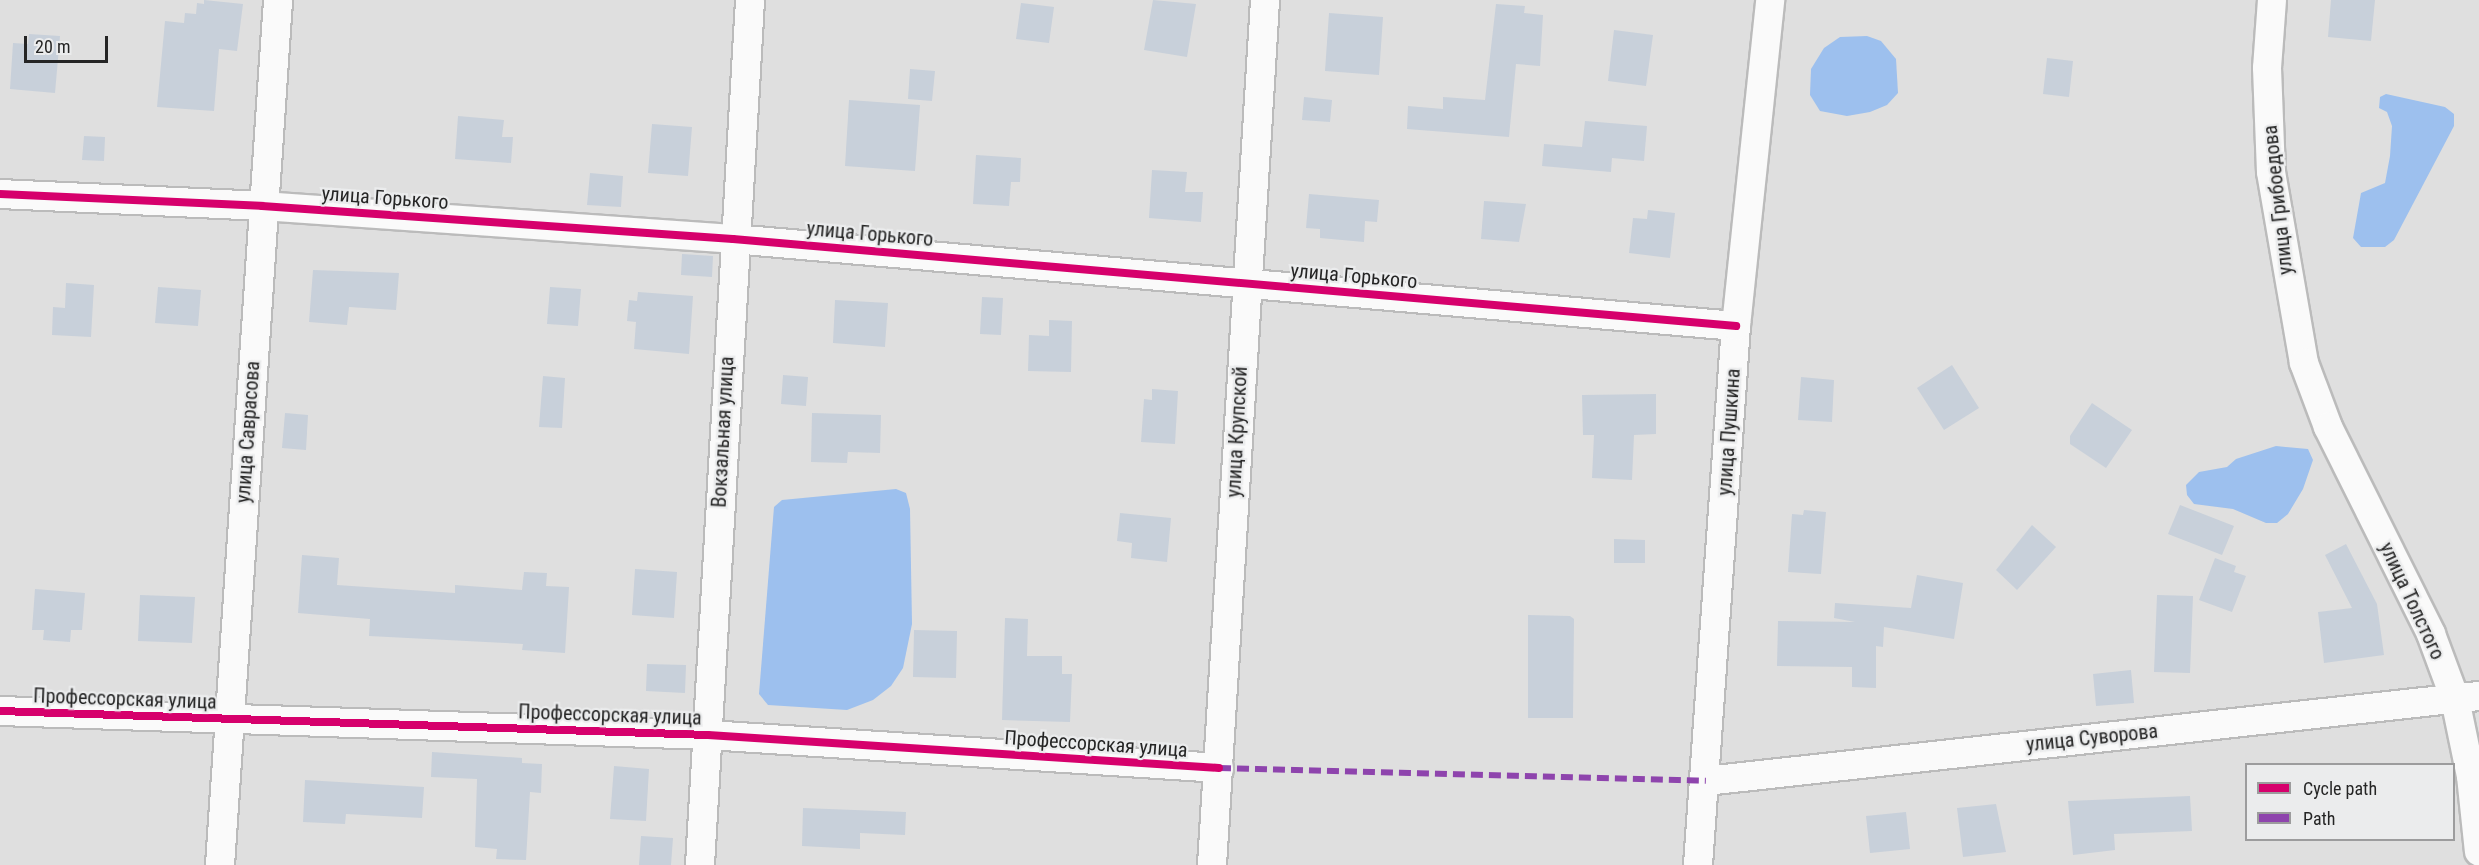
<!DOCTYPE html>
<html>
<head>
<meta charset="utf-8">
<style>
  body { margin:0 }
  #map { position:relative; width:2479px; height:865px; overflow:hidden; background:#dfdfdf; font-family:"Roboto Condensed",sans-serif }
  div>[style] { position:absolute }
  .water>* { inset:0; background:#9dc0ee }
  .building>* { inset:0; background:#c8d0da }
  .roads { filter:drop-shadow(2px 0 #bbb) drop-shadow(-2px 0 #bbb) drop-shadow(0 2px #bbb) drop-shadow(0 -2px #bbb) }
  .minor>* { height:28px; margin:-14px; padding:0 14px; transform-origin:14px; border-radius:14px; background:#fafafa }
  .quiet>* { height:6px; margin-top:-3px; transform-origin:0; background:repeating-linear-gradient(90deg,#8e44ad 0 12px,transparent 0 18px) }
  .cycleway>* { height:8px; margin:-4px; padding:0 4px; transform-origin:4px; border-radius:4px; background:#d6006c }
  span { translate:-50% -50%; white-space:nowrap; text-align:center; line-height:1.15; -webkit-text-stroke:4.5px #ebeced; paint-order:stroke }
  .street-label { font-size:20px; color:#252525 }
  .legend { position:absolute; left:2245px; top:763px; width:210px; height:78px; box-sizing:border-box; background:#ebeced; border:2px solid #9c9c9d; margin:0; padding:8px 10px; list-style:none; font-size:18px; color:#252525 }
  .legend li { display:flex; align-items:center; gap:12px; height:30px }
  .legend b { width:30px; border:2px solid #9c9c9d }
  .scale { position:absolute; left:24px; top:36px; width:84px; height:27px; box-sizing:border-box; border:3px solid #252525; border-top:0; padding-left:8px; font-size:18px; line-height:21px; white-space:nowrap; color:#252525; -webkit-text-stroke:4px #ebeced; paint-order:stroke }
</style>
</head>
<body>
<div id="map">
  <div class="water">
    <div style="clip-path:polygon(1867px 36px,1881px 41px,1896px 59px,1898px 93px,1887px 105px,1870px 112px,1847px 116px,1820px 111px,1810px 95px,1811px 69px,1824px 48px,1840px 37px)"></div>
    <div style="clip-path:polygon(2386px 94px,2445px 107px,2454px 114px,2454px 126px,2394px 240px,2385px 247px,2361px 247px,2353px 238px,2361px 193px,2385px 183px,2390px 156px,2392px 126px,2387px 112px,2379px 108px,2380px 97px)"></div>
    <div style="clip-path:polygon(2276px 446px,2308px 449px,2313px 460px,2303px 489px,2288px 514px,2277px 523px,2266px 523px,2233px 509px,2194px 504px,2187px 495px,2186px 485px,2199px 472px,2227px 467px,2236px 459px)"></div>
    <div style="clip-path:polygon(896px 489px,906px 493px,910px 509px,912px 624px,903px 668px,891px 686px,873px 700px,847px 710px,768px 705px,759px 694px,774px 507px,782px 500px)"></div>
  </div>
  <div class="building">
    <div style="clip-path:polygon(204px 0,243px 4px,237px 51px,219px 49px,214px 111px,157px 107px,165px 21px,184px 23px,185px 13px,196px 14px,197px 3px,204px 4px)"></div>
    <div style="clip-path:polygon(1153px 0,1196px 4px,1187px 57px,1144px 50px)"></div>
    <div style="clip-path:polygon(2331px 0,2375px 0,2371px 41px,2328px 37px)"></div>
    <div style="clip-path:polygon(1021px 3px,1054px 7px,1049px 43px,1016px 39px)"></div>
    <div style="clip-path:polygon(1496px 4px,1525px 6px,1524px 13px,1543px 15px,1540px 66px,1516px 64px,1509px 137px,1407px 129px,1408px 106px,1443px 109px,1443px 97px,1485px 100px)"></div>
    <div style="clip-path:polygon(1329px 13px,1383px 17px,1379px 75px,1325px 71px)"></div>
    <div style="clip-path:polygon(1614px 30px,1653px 35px,1646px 86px,1608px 81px)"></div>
    <div style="clip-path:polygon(29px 34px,60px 36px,55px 93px,10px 89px,13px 43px,28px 44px)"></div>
    <div style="clip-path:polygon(2047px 58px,2073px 61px,2069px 97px,2043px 94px)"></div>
    <div style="clip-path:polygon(910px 69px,935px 71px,932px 101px,908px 99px)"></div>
    <div style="clip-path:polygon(1304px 97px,1332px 100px,1330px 122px,1302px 120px)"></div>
    <div style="clip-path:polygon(849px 100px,920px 105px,915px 171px,845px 166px)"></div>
    <div style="clip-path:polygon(458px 116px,504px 120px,502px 137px,513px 137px,511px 163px,455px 159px)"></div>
    <div style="clip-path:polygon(1585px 121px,1647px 126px,1644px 161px,1612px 158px,1611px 172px,1542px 166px,1544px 144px,1582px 147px)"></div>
    <div style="clip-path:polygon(652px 124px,692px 127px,688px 176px,648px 173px)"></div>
    <div style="clip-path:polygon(84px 136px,105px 137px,104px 161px,82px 160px)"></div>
    <div style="clip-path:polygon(976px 155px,1021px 158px,1020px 182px,1011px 182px,1009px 206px,973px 204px)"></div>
    <div style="clip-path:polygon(1152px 170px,1187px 172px,1185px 192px,1203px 192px,1201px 222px,1149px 218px)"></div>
    <div style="clip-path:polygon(590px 173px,623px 176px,621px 207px,587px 205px)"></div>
    <div style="clip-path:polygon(1309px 194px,1379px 200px,1377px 222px,1365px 221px,1364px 242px,1320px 238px,1320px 229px,1306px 228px)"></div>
    <div style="clip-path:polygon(1484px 201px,1526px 204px,1519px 242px,1481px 239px)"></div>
    <div style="clip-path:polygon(1648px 210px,1675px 213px,1670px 258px,1629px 253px,1633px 218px,1647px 219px)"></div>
    <div style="clip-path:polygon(682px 254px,713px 256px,712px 277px,681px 275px)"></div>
    <div style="clip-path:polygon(313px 270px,399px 273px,396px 310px,349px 307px,347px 325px,309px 322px)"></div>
    <div style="clip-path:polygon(66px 283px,94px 285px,91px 337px,52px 335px,53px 307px,65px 308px)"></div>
    <div style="clip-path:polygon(158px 287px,201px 290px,198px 326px,155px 323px)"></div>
    <div style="clip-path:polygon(550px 287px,581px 289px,578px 326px,547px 324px)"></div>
    <div style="clip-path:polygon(638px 292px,693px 296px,689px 354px,634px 349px,636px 322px,627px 321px,629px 300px,637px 301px)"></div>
    <div style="clip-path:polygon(982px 297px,1003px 298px,1001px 335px,980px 334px)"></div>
    <div style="clip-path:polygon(835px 300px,888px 303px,885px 347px,833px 343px)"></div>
    <div style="clip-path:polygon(1049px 320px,1072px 321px,1071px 372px,1028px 371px,1029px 335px,1049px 336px)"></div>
    <div style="clip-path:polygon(1952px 365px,1979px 408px,1944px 430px,1917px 388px)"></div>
    <div style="clip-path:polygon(783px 375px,808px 377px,806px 406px,781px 404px)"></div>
    <div style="clip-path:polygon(543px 376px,565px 378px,562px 428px,539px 427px)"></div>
    <div style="clip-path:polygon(1801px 377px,1834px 380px,1832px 422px,1798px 420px)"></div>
    <div style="clip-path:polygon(1152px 389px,1178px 391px,1175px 444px,1141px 442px,1144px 399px,1152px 400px)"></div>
    <div style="clip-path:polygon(1656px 394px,1656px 434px,1634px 435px,1632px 480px,1592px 478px,1594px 435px,1583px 435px,1582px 395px)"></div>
    <div style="clip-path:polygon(2092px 403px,2132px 430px,2106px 468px,2070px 444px,2070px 436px)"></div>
    <div style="clip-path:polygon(285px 413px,308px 415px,306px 450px,282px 448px)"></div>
    <div style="clip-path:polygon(812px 413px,881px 415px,880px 453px,848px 452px,847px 463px,811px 462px)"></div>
    <div style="clip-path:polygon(2180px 505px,2234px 526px,2222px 555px,2168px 534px)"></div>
    <div style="clip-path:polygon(1804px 510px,1826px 512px,1821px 574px,1788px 572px,1792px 514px,1803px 515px)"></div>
    <div style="clip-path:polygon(1120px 513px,1171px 518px,1167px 562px,1131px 558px,1132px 543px,1117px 541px)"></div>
    <div style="clip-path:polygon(2032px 525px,2056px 547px,2017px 590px,1996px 570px)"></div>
    <div style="clip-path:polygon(1614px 539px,1645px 540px,1645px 563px,1614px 563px)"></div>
    <div style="clip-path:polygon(2346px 544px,2377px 604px,2384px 655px,2324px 663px,2318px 612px,2352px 608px,2325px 555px)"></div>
    <div style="clip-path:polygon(302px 555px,339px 558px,337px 585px,455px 593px,455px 585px,522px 590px,524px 572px,547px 573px,546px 586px,569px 587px,565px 653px,522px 650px,523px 644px,369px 636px,370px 619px,298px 613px)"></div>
    <div style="clip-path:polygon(2215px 558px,2236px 566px,2234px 572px,2246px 576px,2232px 612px,2199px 600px)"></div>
    <div style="clip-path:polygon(635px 569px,677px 572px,674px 618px,632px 615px)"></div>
    <div style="clip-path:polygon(1917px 575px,1963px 583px,1954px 639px,1884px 627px,1883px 647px,1876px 646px,1876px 688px,1852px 687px,1852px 667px,1777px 666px,1778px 621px,1855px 622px,1834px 618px,1835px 603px,1911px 608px)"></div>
    <div style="clip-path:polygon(35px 589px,85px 593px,82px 630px,71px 630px,70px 642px,43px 640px,44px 630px,32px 630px)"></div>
    <div style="clip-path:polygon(140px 595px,195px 597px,192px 643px,138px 641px)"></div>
    <div style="clip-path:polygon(2157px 595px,2193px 596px,2190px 673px,2154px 672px)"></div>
    <div style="clip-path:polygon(1528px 615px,1570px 616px,1574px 619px,1573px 718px,1528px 718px)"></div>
    <div style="clip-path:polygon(1005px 618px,1028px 619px,1027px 656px,1062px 656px,1062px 674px,1072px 674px,1070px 722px,1002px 720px)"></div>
    <div style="clip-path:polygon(914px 630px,957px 631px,956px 678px,913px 677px)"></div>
    <div style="clip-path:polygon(647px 664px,686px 665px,685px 693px,646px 691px)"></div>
    <div style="clip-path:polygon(2131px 670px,2134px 703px,2096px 706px,2093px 674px)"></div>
    <div style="clip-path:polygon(432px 752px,522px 758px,522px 763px,542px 764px,541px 793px,530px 792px,526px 860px,496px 859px,497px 849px,475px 847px,477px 779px,431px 777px)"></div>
    <div style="clip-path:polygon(614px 766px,649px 769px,646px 821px,610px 819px)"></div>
    <div style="clip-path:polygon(305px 780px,424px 787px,422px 818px,346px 814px,345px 824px,303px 822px)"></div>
    <div style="clip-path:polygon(2190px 796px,2192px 831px,2114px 834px,2115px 850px,2073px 855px,2068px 801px)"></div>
    <div style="clip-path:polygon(1996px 804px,2006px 852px,1963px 857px,1957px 808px)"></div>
    <div style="clip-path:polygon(803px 808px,906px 812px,905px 835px,860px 833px,860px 849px,802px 846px)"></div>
    <div style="clip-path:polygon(1906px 812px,1910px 849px,1870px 853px,1866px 816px)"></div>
    <div style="clip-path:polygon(641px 836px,673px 838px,671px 865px,639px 865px)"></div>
  </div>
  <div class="roads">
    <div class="minor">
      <div style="left:2272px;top:0;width:68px;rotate:94.2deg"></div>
      <div style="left:2267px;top:68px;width:104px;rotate:87.8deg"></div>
      <div style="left:2271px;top:172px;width:194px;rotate:80.2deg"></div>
      <div style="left:2304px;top:363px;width:68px;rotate:69.4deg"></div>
      <div style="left:2328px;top:427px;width:231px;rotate:63.5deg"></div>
      <div style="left:2431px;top:634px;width:69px;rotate:69.7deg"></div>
      <div style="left:2455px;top:699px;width:79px;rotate:78.3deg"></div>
      <div style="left:2471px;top:776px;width:76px;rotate:84deg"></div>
      <div style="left:0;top:194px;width:262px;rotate:2.6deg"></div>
      <div style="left:262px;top:206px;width:472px;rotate:4deg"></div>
      <div style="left:733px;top:239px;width:1007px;rotate:4.96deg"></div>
      <div style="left:0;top:711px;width:708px;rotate:1.94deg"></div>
      <div style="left:708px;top:735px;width:512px;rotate:3.69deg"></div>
      <div style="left:1706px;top:781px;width:778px;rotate:-6.28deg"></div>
      <div style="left:220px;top:865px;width:867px;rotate:-86.16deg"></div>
      <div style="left:700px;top:865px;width:866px;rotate:-86.69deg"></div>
      <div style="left:1212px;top:865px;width:867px;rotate:-86.49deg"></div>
      <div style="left:1698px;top:865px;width:540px;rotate:-85.97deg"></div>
      <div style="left:1736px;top:326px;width:328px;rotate:-84deg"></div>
    </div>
  </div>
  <div class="quiet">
    <div style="left:1219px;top:768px;width:487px;rotate:1.5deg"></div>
  </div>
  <div class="cycleway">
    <div style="left:0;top:194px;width:262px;rotate:2.6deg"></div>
    <div style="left:262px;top:206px;width:472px;rotate:4deg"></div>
    <div style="left:733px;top:239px;width:1007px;rotate:4.96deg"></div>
    <div style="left:0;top:711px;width:708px;rotate:1.94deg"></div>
    <div style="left:708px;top:735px;width:512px;rotate:3.69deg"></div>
  </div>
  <div class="street-label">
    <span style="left:385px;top:198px;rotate:4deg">улица Горького</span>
    <span style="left:2278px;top:200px;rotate:-96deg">улица Грибоедова</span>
    <span style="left:870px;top:234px;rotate:5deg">улица Горького</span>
    <span style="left:1354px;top:276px;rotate:5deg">улица Горького</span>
    <span style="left:248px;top:432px;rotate:-86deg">улица Саврасова</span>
    <span style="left:723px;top:432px;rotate:-87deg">Вокзальная улица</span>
    <span style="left:1237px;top:432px;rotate:-87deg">улица Крупской</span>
    <span style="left:1729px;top:432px;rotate:-86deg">улица Пушкина</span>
    <span style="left:2412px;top:601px;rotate:65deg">улица Толстого</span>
    <span style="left:125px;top:699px;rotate:2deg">Профессорская улица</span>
    <span style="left:610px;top:715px;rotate:2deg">Профессорская улица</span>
    <span style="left:2092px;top:738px;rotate:-6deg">улица Суворова</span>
    <span style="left:1096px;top:744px;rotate:4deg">Профессорская улица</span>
  </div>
  <ul class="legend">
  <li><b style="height:8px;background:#d6006c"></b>Cycle path</li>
  <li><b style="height:8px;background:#8e44ad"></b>Path</li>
  </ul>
  <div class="scale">20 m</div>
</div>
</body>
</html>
